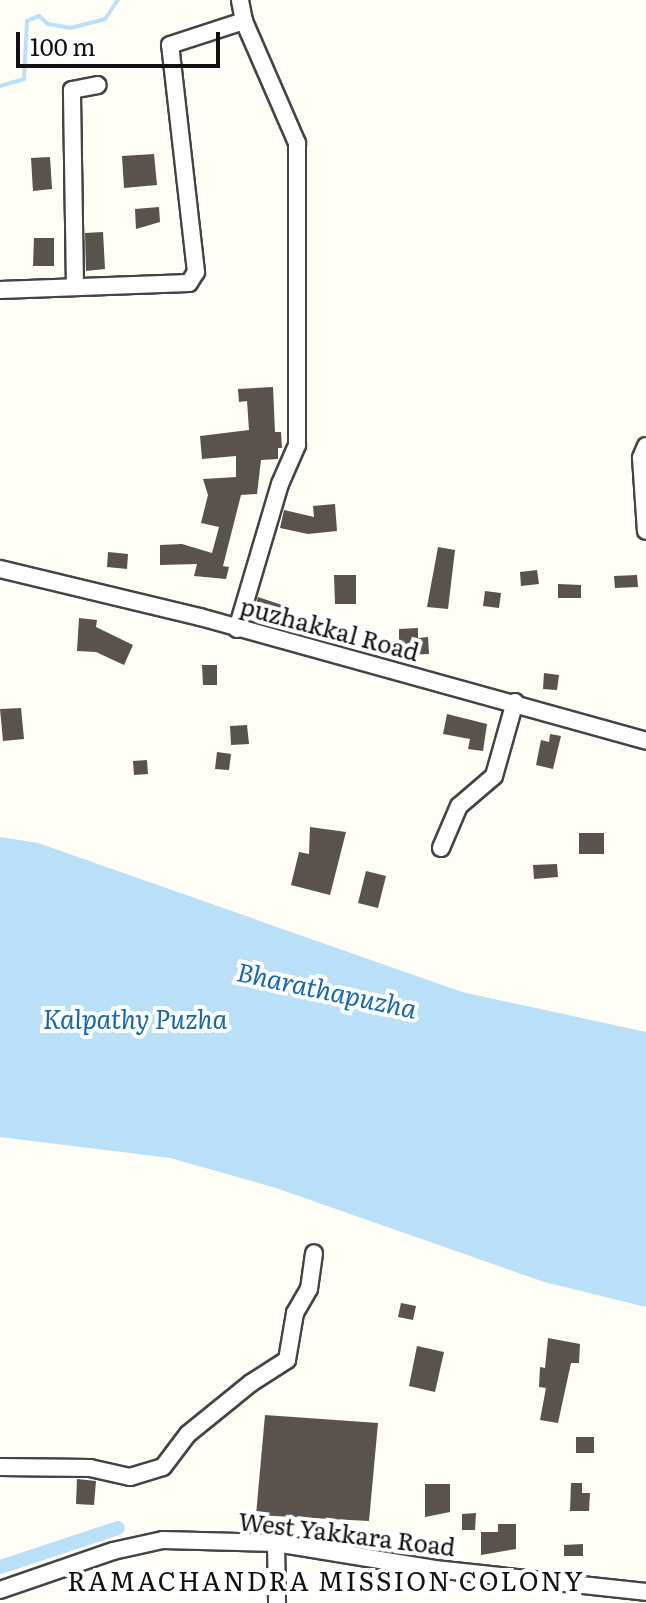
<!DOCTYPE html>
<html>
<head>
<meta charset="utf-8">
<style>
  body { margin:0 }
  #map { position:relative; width:646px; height:1603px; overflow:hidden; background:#fffdf5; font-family:Literata,serif }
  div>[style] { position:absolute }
  .water>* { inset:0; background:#b9e0f7 }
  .stream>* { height:4px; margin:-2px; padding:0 2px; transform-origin:2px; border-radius:2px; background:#b9e0f7 }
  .canal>* { height:14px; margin:-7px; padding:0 7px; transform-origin:7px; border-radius:7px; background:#b9e0f7 }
  .building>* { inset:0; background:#5a524d }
  .roads { filter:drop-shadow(2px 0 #444) drop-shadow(-2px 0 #444) drop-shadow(0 2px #444) drop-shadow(0 -2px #444) }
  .minor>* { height:16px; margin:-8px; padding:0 8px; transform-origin:8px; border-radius:8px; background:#fff }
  span { translate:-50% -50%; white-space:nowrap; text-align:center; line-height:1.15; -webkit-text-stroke:8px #fff; paint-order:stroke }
  .street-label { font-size:24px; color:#111 }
  .water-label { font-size:26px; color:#1768a6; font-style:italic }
  .neighbourhood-label { font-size:26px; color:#111; letter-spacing:2px }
  .scale { position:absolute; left:16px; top:32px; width:204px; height:36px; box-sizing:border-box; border:4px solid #111; border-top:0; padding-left:10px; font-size:24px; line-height:28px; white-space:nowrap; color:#111; -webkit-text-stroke:6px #fff; paint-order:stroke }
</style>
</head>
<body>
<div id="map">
  <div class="water">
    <div style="clip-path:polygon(0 837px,38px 843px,462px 992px,646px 1032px,646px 1307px,544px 1282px,276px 1188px,170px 1158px,0 1137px)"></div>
  </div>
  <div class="stream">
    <div style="left:0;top:86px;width:25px;rotate:-16deg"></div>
    <div style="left:24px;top:79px;width:58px;rotate:-87deg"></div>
    <div style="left:27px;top:21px;width:13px;rotate:-23deg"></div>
    <div style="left:39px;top:16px;width:12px;rotate:42deg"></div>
    <div style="left:48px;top:24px;width:22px;rotate:10deg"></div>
    <div style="left:70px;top:28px;width:36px;rotate:-14deg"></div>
    <div style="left:105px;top:19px;width:23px;rotate:-56deg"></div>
  </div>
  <div class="canal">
    <div style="left:0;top:1567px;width:124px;rotate:-18.3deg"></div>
  </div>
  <div class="building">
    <div style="clip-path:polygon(154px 154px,157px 185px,124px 188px,122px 156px)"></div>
    <div style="clip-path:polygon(50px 157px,52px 189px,33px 191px,31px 158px)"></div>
    <div style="clip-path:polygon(159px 207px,160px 222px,136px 229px,135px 209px)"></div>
    <div style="clip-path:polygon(103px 232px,105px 269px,86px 271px,85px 233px)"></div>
    <div style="clip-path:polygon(34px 238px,54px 238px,54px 266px,33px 266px)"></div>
    <div style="clip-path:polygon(273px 387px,275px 432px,281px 432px,282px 448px,278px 448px,278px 459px,261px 460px,257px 494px,241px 495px,223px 566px,229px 567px,226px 579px,194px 576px,197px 564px,160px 565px,160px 545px,182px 544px,212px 553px,219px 527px,201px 523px,208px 495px,203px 479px,236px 477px,236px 456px,202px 459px,200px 436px,249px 430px,247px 401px,239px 402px,238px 389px)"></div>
    <div style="clip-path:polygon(335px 504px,337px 531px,308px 534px,280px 528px,284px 510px,314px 517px,313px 506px)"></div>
    <div style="clip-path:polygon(438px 547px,455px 550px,448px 609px,427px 607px)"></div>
    <div style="clip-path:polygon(108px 552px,128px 554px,127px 569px,107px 567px)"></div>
    <div style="clip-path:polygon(537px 570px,539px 584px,521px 586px,520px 572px)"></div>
    <div style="clip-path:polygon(334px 575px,356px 575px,356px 604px,335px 604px)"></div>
    <div style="clip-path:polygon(637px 575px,638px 587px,615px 588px,614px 576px)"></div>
    <div style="clip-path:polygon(558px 584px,581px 585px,581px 598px,558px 598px)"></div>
    <div style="clip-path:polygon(485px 591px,501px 593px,499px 608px,483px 606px)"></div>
    <div style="clip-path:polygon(258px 597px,285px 606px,278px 627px,252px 618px)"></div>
    <div style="clip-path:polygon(79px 618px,97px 620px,96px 627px,133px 645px,124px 665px,96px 652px,77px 651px)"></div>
    <div style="clip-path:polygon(418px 628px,418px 638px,428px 637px,429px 654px,407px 655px,407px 645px,399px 645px,399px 629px)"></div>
    <div style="clip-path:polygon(202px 665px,217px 665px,217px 685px,203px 685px)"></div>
    <div style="clip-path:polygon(544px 673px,559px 675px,557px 690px,543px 689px)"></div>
    <div style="clip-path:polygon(21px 708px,24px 739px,3px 741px,0 709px)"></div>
    <div style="clip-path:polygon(447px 714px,487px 724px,483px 751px,468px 749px,470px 739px,443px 734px)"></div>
    <div style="clip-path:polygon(247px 725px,249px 744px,231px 745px,230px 726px)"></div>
    <div style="clip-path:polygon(550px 734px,561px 736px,553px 769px,536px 765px,541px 740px,549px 742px)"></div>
    <div style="clip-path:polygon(217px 752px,231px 754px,229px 770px,215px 769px)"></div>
    <div style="clip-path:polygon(147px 760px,148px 774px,134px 775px,133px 761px)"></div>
    <div style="clip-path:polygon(310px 827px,346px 832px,330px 895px,291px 885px,299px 852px,309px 854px)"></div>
    <div style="clip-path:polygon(579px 833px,604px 833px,604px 854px,579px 854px)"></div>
    <div style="clip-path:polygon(557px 864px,558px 877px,534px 879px,533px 865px)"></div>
    <div style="clip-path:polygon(366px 871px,386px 876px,378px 908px,358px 903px)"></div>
    <div style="clip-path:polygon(401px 1303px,416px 1306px,413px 1320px,398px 1317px)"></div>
    <div style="clip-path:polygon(548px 1338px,580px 1344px,579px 1363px,571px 1363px,558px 1423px,540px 1420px,546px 1388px,539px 1387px,540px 1367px,545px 1368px)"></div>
    <div style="clip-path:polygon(417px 1346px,444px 1352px,435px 1392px,409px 1386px)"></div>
    <div style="clip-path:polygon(265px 1415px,378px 1423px,369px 1521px,256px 1515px)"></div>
    <div style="clip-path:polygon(576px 1437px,594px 1437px,594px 1453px,576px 1453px)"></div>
    <div style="clip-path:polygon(77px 1479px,96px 1481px,94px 1505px,76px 1504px)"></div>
    <div style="clip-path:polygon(571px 1483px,582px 1483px,582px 1493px,590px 1493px,589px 1511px,570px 1511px)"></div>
    <div style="clip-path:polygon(425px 1484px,450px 1484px,450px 1512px,425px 1517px)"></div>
    <div style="clip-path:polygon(476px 1513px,475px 1530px,462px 1530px,462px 1514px)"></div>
    <div style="clip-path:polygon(498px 1524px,516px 1524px,516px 1549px,481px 1555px,481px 1532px,498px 1532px)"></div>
    <div style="clip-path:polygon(583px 1544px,583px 1556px,564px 1556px,564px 1545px)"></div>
  </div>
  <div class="roads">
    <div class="minor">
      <div style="left:75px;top:287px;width:197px;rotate:-90.9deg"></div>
      <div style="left:72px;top:90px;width:26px;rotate:-11deg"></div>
      <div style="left:0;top:290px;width:189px;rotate:-2.1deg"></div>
      <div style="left:189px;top:283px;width:13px;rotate:-58deg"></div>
      <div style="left:196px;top:272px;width:228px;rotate:-96.5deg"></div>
      <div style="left:170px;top:45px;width:78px;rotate:-18deg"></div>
      <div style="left:244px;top:21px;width:21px;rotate:-101deg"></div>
      <div style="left:646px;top:446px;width:13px;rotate:113deg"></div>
      <div style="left:641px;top:458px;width:73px;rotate:86.1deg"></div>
      <div style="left:0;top:569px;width:206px;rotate:13.5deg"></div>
      <div style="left:200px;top:617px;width:463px;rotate:15.5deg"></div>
      <div style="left:237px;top:629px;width:151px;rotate:-73.5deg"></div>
      <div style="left:280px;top:484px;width:43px;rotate:-66.4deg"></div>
      <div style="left:297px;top:445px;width:302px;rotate:-90deg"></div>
      <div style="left:297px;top:143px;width:133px;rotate:-113.5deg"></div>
      <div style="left:441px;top:848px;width:46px;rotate:-66.8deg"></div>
      <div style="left:459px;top:806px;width:46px;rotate:-40.6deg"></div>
      <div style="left:494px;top:776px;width:77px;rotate:-74.2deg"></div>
      <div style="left:0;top:1467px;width:90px;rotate:0.6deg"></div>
      <div style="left:90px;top:1468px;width:41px;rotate:12.7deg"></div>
      <div style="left:130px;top:1477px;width:34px;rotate:-17deg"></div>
      <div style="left:163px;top:1467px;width:41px;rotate:-52.9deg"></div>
      <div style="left:188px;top:1434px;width:81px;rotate:-39deg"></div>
      <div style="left:251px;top:1383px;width:43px;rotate:-32.6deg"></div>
      <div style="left:287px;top:1360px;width:48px;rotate:-80.3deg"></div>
      <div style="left:295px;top:1313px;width:28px;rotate:-60deg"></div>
      <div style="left:309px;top:1289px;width:36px;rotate:-82deg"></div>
      <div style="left:276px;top:1543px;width:60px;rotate:89deg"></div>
      <div style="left:0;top:1590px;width:120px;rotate:-19deg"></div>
      <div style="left:113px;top:1551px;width:51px;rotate:-12.4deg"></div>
      <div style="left:163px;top:1540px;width:113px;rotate:1.5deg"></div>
      <div style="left:276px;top:1543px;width:161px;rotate:9.3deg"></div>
      <div style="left:435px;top:1569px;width:212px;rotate:6.2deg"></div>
    </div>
  </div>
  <div class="street-label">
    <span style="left:330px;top:628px;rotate:15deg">puzhakkal Road</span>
    <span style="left:347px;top:1533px;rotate:7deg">West Yakkara Road</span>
  </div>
  <div class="water-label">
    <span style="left:327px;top:989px;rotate:12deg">Bharathapuzha</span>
    <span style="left:135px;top:1018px">Kalpathy Puzha</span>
  </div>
  <div class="neighbourhood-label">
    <span style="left:326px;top:1580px">RAMACHANDRA MISSION COLONY</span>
  </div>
  <div class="scale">100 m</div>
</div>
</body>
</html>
